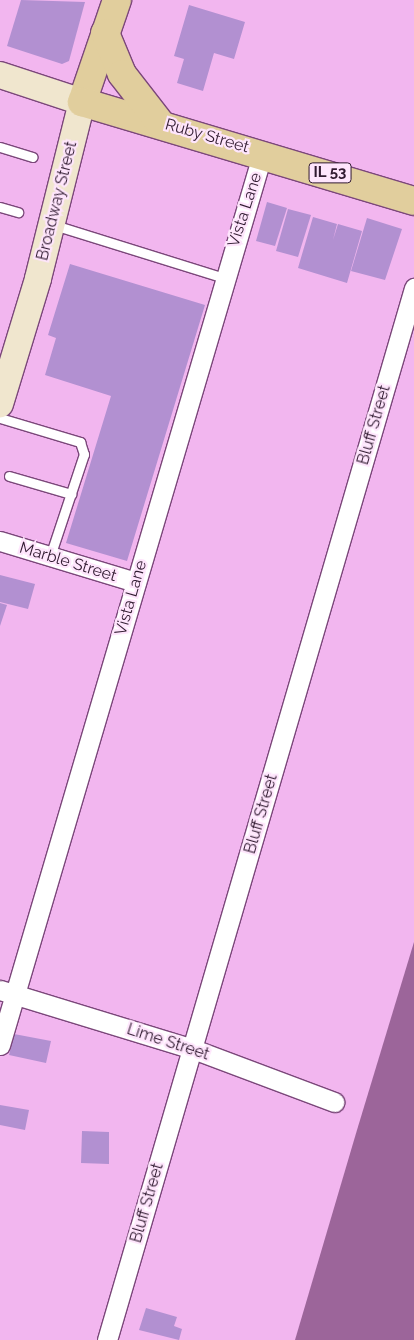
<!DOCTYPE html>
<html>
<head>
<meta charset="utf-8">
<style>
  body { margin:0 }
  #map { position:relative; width:414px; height:1340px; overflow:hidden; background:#f2b6ef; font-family:Raleway,sans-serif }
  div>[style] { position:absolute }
  .water>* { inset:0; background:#9c659a }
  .building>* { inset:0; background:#b290d1 }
  .roads { filter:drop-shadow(1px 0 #7b477a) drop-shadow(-1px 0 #7b477a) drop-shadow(0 1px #7b477a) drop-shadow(0 -1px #7b477a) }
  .lane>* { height:9px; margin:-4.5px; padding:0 4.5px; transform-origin:4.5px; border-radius:4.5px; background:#fff }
  .street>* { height:19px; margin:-9.5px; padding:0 9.5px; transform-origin:9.5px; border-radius:9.5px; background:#fff }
  .secondary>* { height:26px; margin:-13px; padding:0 13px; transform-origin:13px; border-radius:13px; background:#f0e6ce }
  .primary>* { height:28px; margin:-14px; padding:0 14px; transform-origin:14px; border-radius:14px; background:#e1ce9d }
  span { translate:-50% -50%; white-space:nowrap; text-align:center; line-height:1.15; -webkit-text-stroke:4.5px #fee5fc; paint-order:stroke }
  .shield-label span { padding:1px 4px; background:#fee5fc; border:1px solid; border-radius:4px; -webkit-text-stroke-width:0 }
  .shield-label { font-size:15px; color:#301a30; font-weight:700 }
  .street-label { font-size:16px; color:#301a30 }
</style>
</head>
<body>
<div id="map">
  <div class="water">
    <div style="clip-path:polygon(414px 942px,414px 1340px,295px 1340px,357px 1130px)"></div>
  </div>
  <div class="building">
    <div style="clip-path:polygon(21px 0,85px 2px,69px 61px,62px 64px,7px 46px)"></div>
    <div style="clip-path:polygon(189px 5px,245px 22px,234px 59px,214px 53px,203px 91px,177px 83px,184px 59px,174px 56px)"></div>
    <div style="clip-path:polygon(267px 202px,287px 208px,275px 246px,256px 241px)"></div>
    <div style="clip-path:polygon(288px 209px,311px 215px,298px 257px,276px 251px)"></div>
    <div style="clip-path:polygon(313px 217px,337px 224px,333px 240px,338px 224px,362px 231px,347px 283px,298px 268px)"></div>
    <div style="clip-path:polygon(367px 218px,402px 229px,385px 280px,351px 271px)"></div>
    <div style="clip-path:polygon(70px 264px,205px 305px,127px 561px,66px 543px,111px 396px,45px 375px,56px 338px,48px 335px)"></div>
    <div style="clip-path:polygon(0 575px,35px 584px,28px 609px,0 602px)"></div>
    <div style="clip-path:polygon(0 603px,7px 605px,0 626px)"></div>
    <div style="clip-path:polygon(14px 1034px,51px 1041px,46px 1063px,9px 1055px)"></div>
    <div style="clip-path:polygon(0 1105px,29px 1110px,25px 1130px,0 1125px)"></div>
    <div style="clip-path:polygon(82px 1131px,109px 1132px,109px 1164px,81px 1163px)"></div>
    <div style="clip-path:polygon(146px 1308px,177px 1317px,174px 1326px,182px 1329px,179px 1340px,139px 1330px)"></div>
  </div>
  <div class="roads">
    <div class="lane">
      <div style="left:0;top:147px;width:34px;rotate:17deg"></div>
      <div style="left:0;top:207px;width:19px;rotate:16deg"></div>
      <div style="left:54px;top:225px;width:178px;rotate:17.3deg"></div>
      <div style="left:0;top:418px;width:84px;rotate:16.7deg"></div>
      <div style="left:80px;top:442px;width:13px;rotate:72deg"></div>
      <div style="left:84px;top:454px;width:108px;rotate:108.4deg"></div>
      <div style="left:9px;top:476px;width:65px;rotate:16.2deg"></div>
    </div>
    <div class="street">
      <div style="left:0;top:541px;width:142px;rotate:16.8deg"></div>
      <div style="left:0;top:990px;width:202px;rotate:17deg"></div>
      <div style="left:193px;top:1049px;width:151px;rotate:20.6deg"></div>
      <div style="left:0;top:1045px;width:931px;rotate:-73.59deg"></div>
      <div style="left:107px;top:1340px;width:1096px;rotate:-73.73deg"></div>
    </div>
    <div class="secondary">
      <div style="left:0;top:75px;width:86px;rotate:18.2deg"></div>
      <div style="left:82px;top:102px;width:182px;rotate:104deg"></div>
      <div style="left:38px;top:279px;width:131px;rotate:106.9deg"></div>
    </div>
    <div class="primary">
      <div style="left:117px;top:0;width:108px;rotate:108.9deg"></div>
      <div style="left:82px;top:102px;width:346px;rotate:16.6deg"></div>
      <div style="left:105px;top:33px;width:44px;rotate:67.5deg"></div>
      <div style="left:122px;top:74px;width:62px;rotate:52.2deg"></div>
    </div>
  </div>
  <div class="shield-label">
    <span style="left:330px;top:173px">IL 53</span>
  </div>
  <div class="street-label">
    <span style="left:207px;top:136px;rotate:16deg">Ruby Street</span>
    <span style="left:57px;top:201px;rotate:-76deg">Broadway Street</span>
    <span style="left:245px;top:210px;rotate:-72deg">Vista Lane</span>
    <span style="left:374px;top:425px;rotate:-74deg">Bluff Street</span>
    <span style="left:68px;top:562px;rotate:17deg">Marble Street</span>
    <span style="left:131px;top:598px;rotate:-74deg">Vista Lane</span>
    <span style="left:261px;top:814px;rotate:-74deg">Bluff Street</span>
    <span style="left:168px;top:1042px;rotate:18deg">Lime Street</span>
    <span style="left:147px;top:1203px;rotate:-74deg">Bluff Street</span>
  </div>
</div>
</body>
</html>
